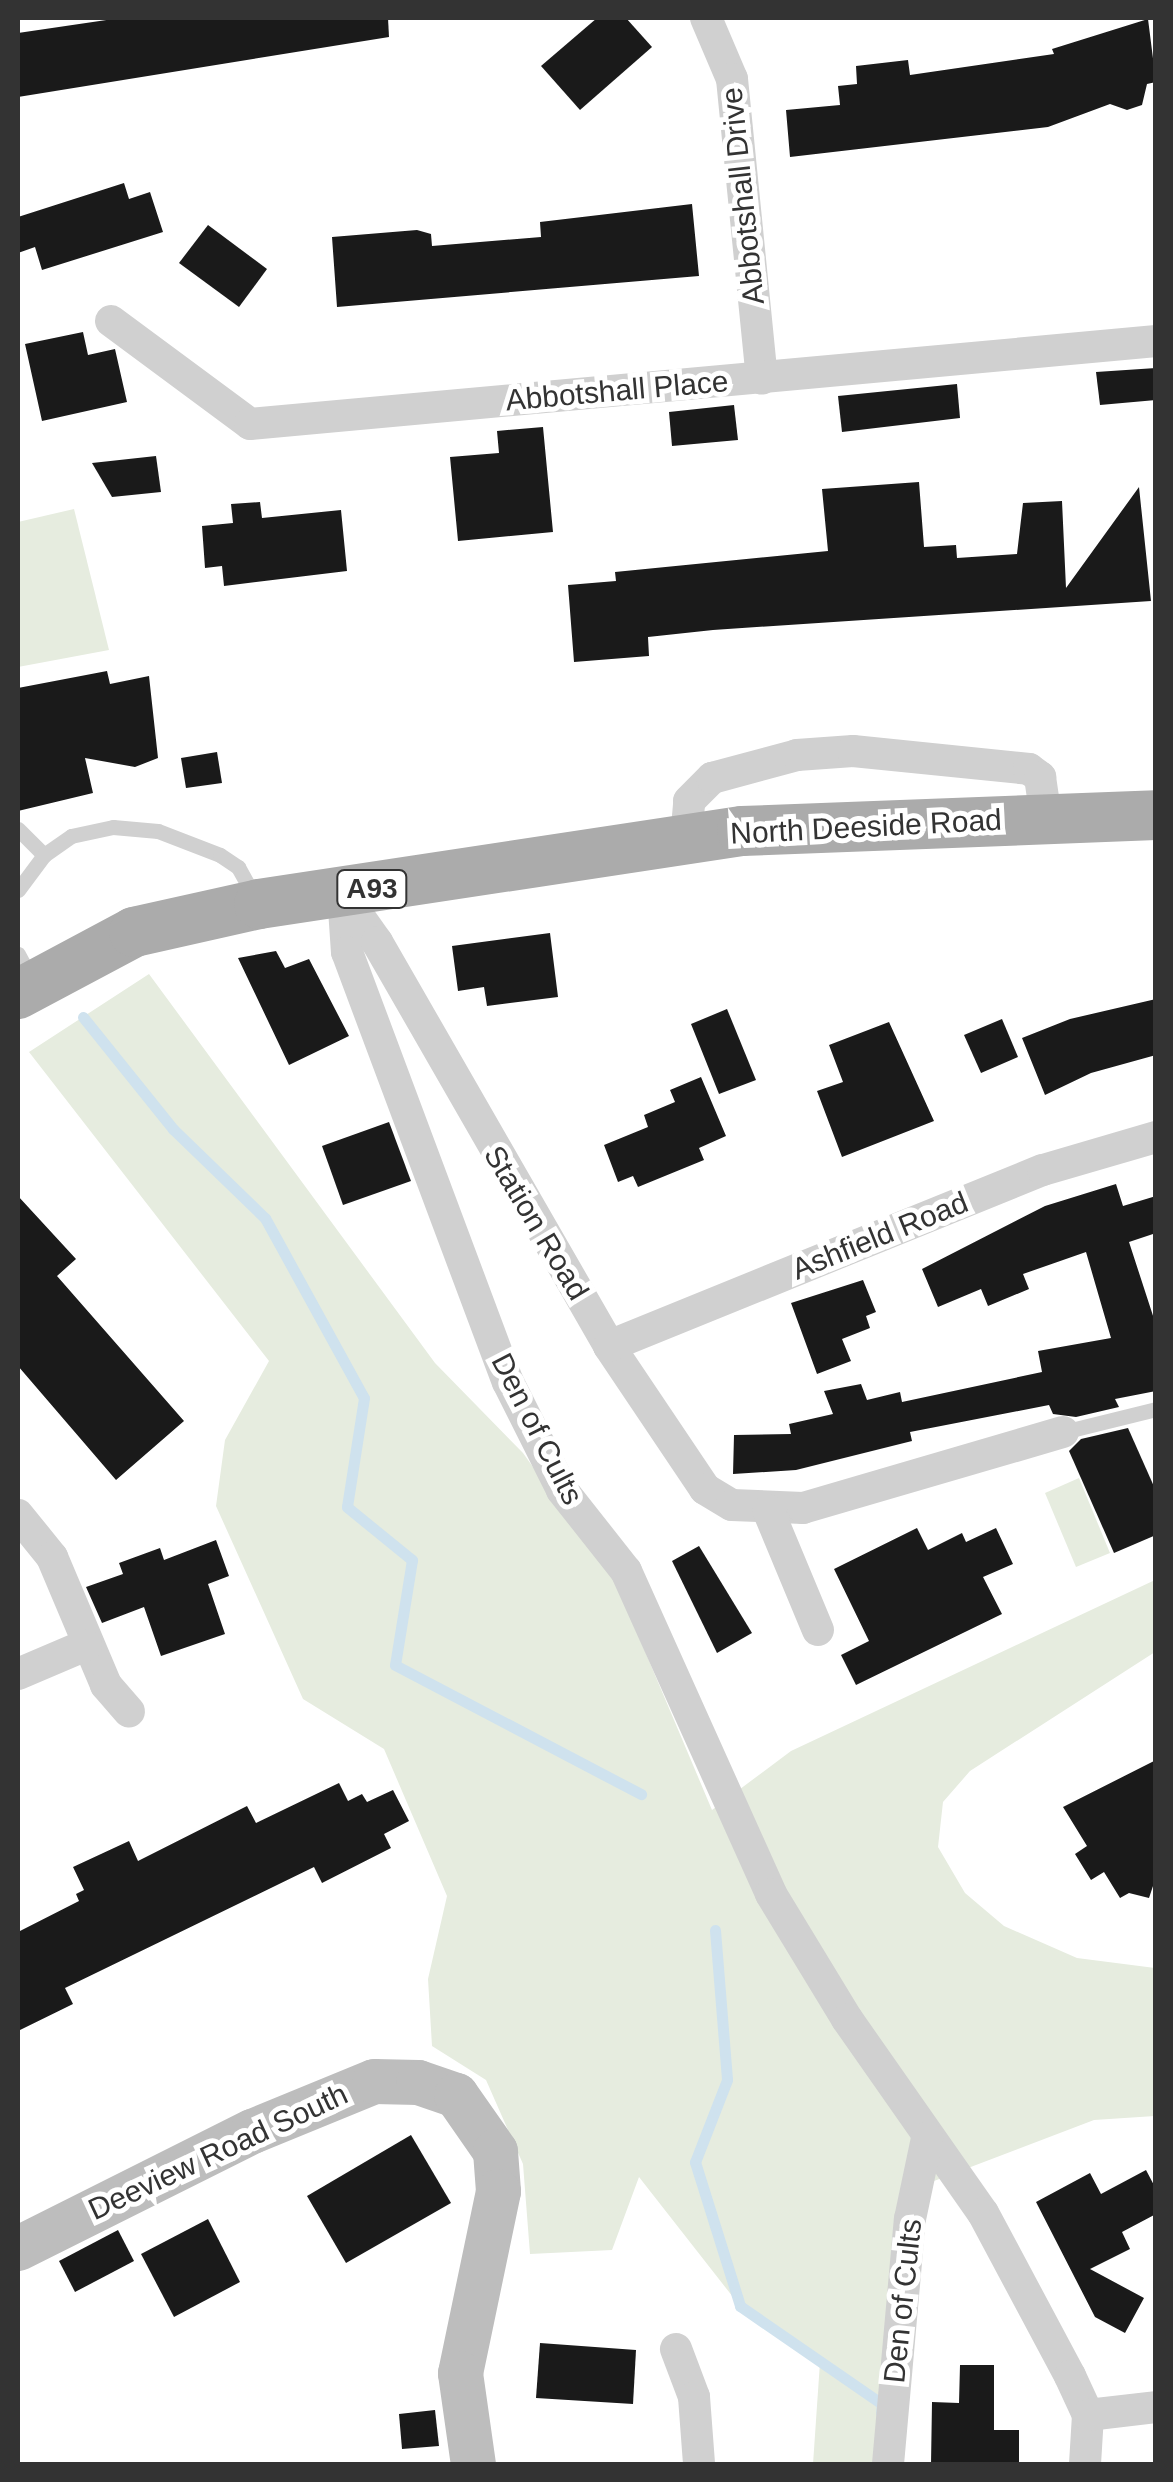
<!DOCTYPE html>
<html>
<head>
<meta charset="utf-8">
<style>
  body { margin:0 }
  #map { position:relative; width:1173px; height:2482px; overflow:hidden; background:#fff; font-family:Arial,sans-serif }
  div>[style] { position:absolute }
  .green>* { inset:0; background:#e6ecdf }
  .stream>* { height:11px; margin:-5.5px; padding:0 5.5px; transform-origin:5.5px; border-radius:5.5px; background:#cfe2ee }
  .building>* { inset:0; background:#1a1a1a }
  .lane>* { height:15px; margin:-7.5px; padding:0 7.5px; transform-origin:7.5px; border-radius:7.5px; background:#d0d0d0 }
  .street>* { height:32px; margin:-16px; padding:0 16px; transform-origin:16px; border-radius:16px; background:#d0d0d0 }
  .secondary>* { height:45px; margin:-22.5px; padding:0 22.5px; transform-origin:22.5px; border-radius:22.5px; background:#bdbdbd }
  .primary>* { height:50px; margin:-25px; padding:0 25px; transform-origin:25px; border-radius:25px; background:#ababab }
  span { translate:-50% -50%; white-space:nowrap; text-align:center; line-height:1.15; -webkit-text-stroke:10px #fff; paint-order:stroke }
  .shield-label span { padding:2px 8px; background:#fff; border:2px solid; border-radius:8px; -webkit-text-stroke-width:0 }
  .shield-label { font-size:28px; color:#333; font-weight:700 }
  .street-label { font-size:30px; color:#333 }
  .frame { position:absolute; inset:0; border:20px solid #333; pointer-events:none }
</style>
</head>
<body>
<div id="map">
  <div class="green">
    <div style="clip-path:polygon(74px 509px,109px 650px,18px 667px,18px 522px)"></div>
    <div style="clip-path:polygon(149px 974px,435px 1363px,523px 1453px,617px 1585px,712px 1810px,791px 1751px,1155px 1580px,1155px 1652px,970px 1771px,943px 1802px,938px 1847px,965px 1893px,1004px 1926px,1077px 1958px,1155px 1968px,1155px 2116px,1094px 2120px,934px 2181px,895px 2214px,878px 2464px,813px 2464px,820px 2362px,740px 2306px,639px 2177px,612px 2250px,530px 2254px,523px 2164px,486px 2080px,432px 2046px,428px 1979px,447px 1896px,384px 1749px,303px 1699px,216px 1506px,225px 1440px,269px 1361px,29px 1052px)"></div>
    <div style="clip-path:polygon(1079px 1478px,1110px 1553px,1076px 1567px,1045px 1493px)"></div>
  </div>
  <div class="stream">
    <div style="left:83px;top:1017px;width:144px;rotate:51.2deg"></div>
    <div style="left:173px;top:1129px;width:128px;rotate:44.1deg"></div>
    <div style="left:265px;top:1218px;width:205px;rotate:61.2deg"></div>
    <div style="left:364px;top:1398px;width:110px;rotate:98.9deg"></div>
    <div style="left:347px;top:1507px;width:84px;rotate:39.2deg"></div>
    <div style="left:412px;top:1560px;width:106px;rotate:99.2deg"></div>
    <div style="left:395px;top:1665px;width:278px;rotate:27.7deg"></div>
    <div style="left:715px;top:1930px;width:150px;rotate:85.4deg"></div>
    <div style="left:727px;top:2080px;width:88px;rotate:111.3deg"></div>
    <div style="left:695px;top:2162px;width:151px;rotate:72.6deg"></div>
    <div style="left:740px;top:2306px;width:173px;rotate:34.6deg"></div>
    <div style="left:882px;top:2404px;width:9px;rotate:96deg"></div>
  </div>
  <div class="building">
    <div style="clip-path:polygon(120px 18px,388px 18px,389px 37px,18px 97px,18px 33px)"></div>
    <div style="clip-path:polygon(597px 18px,626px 18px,652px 47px,580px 110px,541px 66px)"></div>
    <div style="clip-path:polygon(1148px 19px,1156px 82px,1147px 84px,1142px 105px,1127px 110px,1110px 104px,1048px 127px,790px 157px,786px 110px,840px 105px,838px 86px,857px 84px,856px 66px,908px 60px,910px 75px,1054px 54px,1052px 49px)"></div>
    <div style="clip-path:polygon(124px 183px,129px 199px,150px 192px,163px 232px,42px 270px,35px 247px,18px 253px,18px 217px)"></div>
    <div style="clip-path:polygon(692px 204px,699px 276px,337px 307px,332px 237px,417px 230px,431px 234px,432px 246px,541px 237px,540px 222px)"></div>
    <div style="clip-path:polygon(208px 225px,267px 269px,239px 307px,179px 263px)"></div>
    <div style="clip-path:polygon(83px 332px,88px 355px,115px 349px,127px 402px,42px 421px,25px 344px)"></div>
    <div style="clip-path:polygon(1156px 368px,1156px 400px,1100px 405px,1096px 372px)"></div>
    <div style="clip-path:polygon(957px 384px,960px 418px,842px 432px,838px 396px)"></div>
    <div style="clip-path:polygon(734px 405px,738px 440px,672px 446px,669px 412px)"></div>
    <div style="clip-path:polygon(543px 427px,553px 532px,458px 541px,450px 457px,499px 453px,497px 431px)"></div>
    <div style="clip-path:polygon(156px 456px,161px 492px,112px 497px,92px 463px)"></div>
    <div style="clip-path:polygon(919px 482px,924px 547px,956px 545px,957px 558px,1017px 554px,1023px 503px,1062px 501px,1066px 588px,1139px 487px,1151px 601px,713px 630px,648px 637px,649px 656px,574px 662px,568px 585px,616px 581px,615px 572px,828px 551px,822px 489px)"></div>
    <div style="clip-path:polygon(260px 502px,262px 518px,341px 510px,347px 571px,224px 586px,222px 566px,205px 568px,202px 526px,233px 523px,231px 504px)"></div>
    <div style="clip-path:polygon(107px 671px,110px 684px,149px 676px,158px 758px,135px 767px,85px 758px,93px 793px,18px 811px,18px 688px)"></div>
    <div style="clip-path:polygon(217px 752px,222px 783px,186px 788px,181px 758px)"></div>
    <div style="clip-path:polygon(550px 933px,558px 997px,487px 1006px,484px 987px,458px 991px,452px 946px)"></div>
    <div style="clip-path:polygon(276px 951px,285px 968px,309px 959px,349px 1036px,289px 1065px,238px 958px)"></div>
    <div style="clip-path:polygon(1156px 999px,1156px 1055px,1091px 1073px,1045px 1095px,1022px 1038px,1070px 1019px)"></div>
    <div style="clip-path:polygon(727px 1009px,756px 1080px,719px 1094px,691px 1024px)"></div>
    <div style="clip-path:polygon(1002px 1019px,1018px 1057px,981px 1073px,964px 1035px)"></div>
    <div style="clip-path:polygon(889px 1022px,934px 1121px,842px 1157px,817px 1091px,843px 1082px,829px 1045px)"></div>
    <div style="clip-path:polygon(701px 1077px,726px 1136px,699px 1148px,704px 1160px,638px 1187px,633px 1176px,618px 1182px,604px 1145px,648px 1127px,644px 1115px,675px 1102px,670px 1090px)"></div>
    <div style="clip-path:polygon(389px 1122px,411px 1181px,343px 1205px,322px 1146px)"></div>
    <div style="clip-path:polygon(1116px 1184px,1123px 1206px,1156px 1196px,1156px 1233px,1129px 1242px,1156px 1325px,1156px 1391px,1115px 1399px,1119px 1407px,1076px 1417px,1053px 1414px,1049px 1405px,910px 1432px,912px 1441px,796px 1470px,733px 1474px,734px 1435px,791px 1434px,789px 1424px,833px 1414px,824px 1391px,861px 1384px,867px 1400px,900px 1392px,902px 1402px,1042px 1372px,1038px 1351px,1111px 1338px,1086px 1252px,1023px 1274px,1029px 1289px,988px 1306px,981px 1289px,938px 1307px,922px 1269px,1045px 1206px)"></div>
    <div style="clip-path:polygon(18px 1196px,76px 1259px,57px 1276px,184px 1421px,116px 1480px,18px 1366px)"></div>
    <div style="clip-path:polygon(863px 1280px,876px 1312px,866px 1316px,870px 1328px,842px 1339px,851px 1361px,817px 1374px,791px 1303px)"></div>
    <div style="clip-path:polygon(1128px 1428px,1156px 1491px,1156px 1535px,1114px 1553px,1069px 1451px,1081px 1439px)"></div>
    <div style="clip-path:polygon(917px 1528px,928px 1550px,962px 1533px,966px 1542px,996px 1528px,1013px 1564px,983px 1577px,1002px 1614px,856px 1685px,841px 1655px,869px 1641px,834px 1569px)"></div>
    <div style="clip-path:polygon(216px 1540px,229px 1576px,208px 1584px,225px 1634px,161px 1656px,144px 1607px,102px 1623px,86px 1587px,123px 1574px,119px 1563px,160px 1548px,164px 1560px)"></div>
    <div style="clip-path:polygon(699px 1546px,752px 1633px,717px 1653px,672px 1561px)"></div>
    <div style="clip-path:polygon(1156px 1760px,1156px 1877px,1149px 1898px,1129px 1893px,1120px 1898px,1104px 1872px,1091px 1880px,1075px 1854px,1087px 1846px,1063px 1807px)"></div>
    <div style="clip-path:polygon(339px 1783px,348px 1801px,362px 1794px,367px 1802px,393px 1790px,409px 1821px,384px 1834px,391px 1848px,322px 1883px,314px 1867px,65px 1988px,73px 2004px,18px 2031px,18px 1932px,79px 1901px,76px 1894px,84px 1890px,73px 1867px,129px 1841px,138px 1861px,247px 1806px,256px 1823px)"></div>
    <div style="clip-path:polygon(411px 2135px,451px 2203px,346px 2263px,307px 2196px)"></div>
    <div style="clip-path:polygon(1146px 2170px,1156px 2189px,1156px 2214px,1122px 2232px,1130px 2249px,1090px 2269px,1144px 2298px,1125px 2333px,1095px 2317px,1036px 2202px,1090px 2173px,1101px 2194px)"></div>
    <div style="clip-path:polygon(208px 2219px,240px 2282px,174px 2317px,141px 2254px)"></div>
    <div style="clip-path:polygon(118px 2230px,134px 2261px,75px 2292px,59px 2261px)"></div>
    <div style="clip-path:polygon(540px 2343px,636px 2350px,633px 2404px,536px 2398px)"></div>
    <div style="clip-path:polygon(960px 2365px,994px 2365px,994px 2430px,1019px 2430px,1019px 2464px,931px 2464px,932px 2402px,959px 2403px)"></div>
    <div style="clip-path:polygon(435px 2410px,439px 2446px,402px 2449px,399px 2414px)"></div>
  </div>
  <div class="lane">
    <div style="left:18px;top:829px;width:37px;rotate:45deg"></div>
    <div style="left:18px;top:890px;width:44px;rotate:-53.4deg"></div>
    <div style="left:44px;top:855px;width:33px;rotate:-35deg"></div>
    <div style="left:71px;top:836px;width:43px;rotate:-12.1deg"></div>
    <div style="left:113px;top:827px;width:45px;rotate:5.1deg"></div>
    <div style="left:158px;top:831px;width:66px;rotate:21.2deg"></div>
    <div style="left:220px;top:855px;width:22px;rotate:34deg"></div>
    <div style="left:238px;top:867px;width:33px;rotate:61deg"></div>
    <div style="left:18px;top:954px;width:27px;rotate:62deg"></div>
    <div style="left:1063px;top:1432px;width:96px;rotate:-13.9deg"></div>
  </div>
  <div class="street">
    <div style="left:706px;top:18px;width:66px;rotate:66.9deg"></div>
    <div style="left:732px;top:79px;width:301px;rotate:84.3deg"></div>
    <div style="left:111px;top:321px;width:173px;rotate:36.5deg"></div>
    <div style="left:250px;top:424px;width:910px;rotate:-5.23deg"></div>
    <div style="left:686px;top:839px;width:38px;rotate:-85deg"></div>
    <div style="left:689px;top:801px;width:33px;rotate:-45deg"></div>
    <div style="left:712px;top:778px;width:88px;rotate:-15.1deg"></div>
    <div style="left:797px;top:755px;width:56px;rotate:-4.1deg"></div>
    <div style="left:853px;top:751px;width:177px;rotate:5.8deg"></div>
    <div style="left:1029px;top:769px;width:14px;rotate:36deg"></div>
    <div style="left:1040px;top:777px;width:41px;rotate:81.7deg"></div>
    <div style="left:343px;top:894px;width:58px;rotate:86.1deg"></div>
    <div style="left:347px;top:952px;width:459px;rotate:69.5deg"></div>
    <div style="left:508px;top:1382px;width:121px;rotate:63.4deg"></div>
    <div style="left:562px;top:1490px;width:103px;rotate:51.7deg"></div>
    <div style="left:626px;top:1571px;width:354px;rotate:65.8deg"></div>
    <div style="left:771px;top:1894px;width:146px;rotate:58.7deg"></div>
    <div style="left:847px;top:2019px;width:237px;rotate:55deg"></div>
    <div style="left:983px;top:2213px;width:185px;rotate:61.9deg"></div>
    <div style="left:1070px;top:2376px;width:43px;rotate:65.2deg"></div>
    <div style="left:1088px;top:2415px;width:49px;rotate:93.5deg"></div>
    <div style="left:343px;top:894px;width:59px;rotate:54.7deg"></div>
    <div style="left:377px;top:942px;width:466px;rotate:60.1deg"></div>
    <div style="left:609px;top:1346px;width:172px;rotate:56.1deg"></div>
    <div style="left:705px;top:1489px;width:31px;rotate:31deg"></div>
    <div style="left:732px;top:1505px;width:71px;rotate:2.4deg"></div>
    <div style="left:803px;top:1508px;width:271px;rotate:-16.3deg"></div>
    <div style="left:609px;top:1346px;width:468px;rotate:-22.1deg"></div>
    <div style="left:1043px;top:1170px;width:118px;rotate:-16.3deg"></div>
    <div style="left:768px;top:1510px;width:130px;rotate:67.4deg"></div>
    <div style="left:18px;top:1515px;width:54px;rotate:51deg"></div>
    <div style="left:52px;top:1557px;width:139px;rotate:67.1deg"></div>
    <div style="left:106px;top:1685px;width:35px;rotate:49deg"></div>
    <div style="left:18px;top:1674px;width:74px;rotate:-23.1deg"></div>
    <div style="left:676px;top:2349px;width:51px;rotate:69.4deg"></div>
    <div style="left:694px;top:2397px;width:67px;rotate:85.7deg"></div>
    <div style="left:1088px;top:2415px;width:68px;rotate:-6.7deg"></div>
    <div style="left:888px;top:2464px;width:246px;rotate:-84.9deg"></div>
    <div style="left:910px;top:2219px;width:83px;rotate:-78.1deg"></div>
  </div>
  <div class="secondary">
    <div style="left:18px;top:2248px;width:262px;rotate:-26.6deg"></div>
    <div style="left:252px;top:2131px;width:132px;rotate:-22.3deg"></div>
    <div style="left:374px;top:2081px;width:44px;rotate:1.3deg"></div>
    <div style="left:418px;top:2082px;width:40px;rotate:18.9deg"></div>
    <div style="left:456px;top:2095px;width:68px;rotate:55.1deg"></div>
    <div style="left:495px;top:2151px;width:40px;rotate:85.7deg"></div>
    <div style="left:498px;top:2191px;width:186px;rotate:101.8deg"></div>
    <div style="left:460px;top:2373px;width:92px;rotate:81.9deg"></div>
  </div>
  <div class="primary">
    <div style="left:18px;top:994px;width:132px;rotate:-28.1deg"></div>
    <div style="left:134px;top:932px;width:128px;rotate:-12.6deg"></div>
    <div style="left:259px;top:904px;width:488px;rotate:-8.6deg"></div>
    <div style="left:742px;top:831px;width:414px;rotate:-2.2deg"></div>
  </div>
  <div class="shield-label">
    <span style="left:372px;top:889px">A93</span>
  </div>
  <div class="street-label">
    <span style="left:743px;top:196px;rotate:-96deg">Abbotshall Drive</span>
    <span style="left:617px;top:391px;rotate:-5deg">Abbotshall Place</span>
    <span style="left:866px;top:827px;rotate:-3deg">North Deeside Road</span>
    <span style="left:536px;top:1223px;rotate:59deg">Station Road</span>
    <span style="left:880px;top:1236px;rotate:-22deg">Ashfield Road</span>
    <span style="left:537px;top:1429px;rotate:63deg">Den of Cults</span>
    <span style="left:218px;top:2152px;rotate:-25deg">Deeview Road South</span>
    <span style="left:903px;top:2301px;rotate:-84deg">Den of Cults</span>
  </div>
  <div class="frame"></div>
</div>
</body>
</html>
